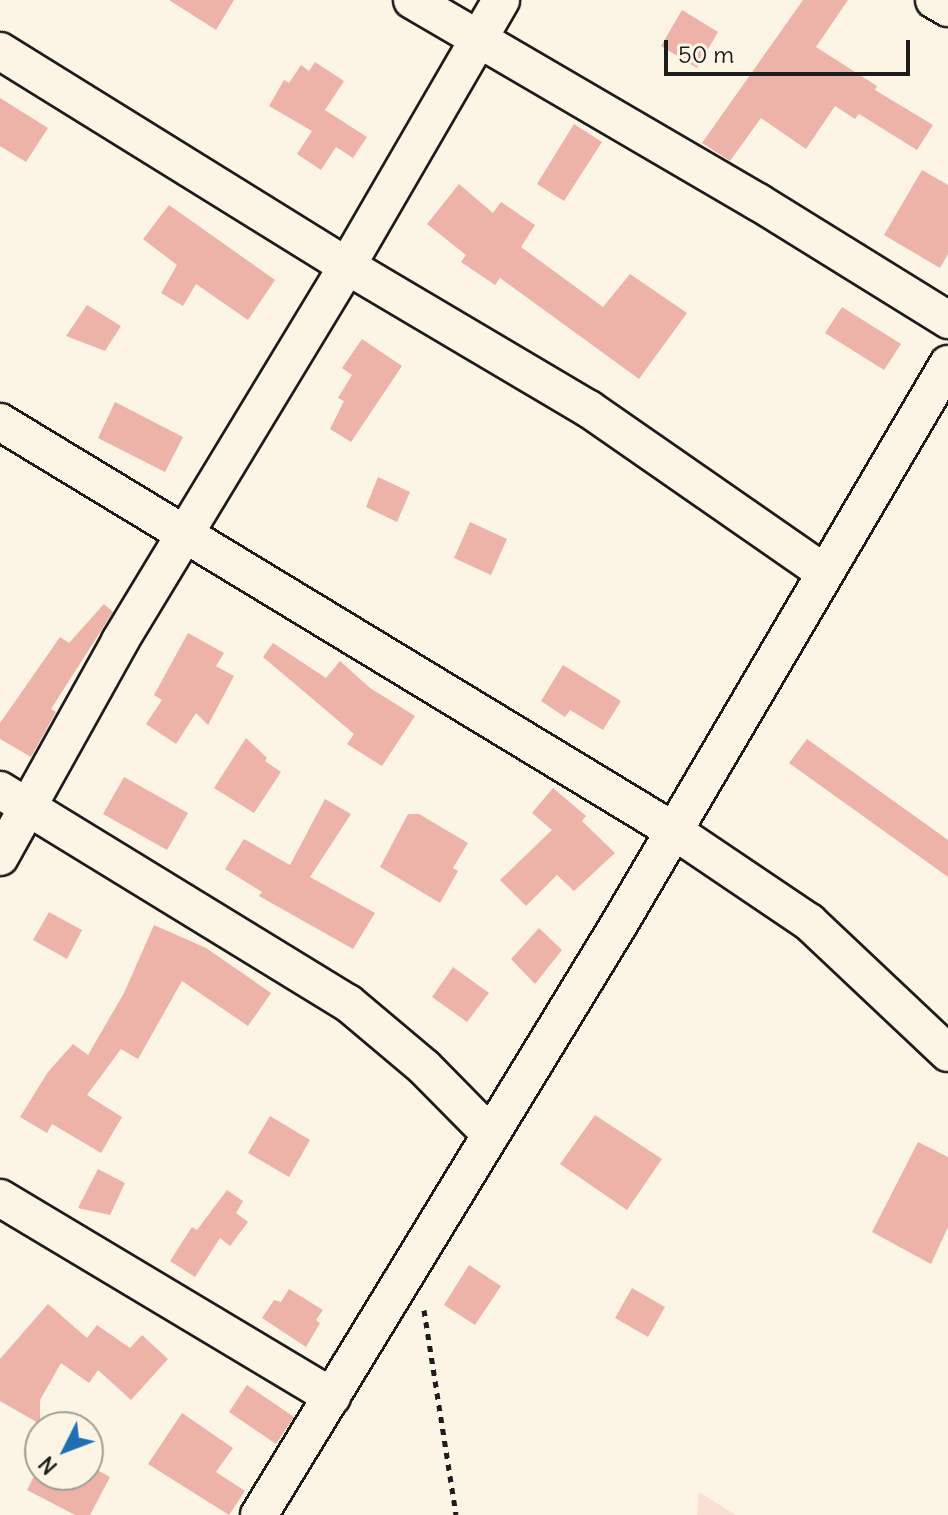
<!DOCTYPE html>
<html>
<head>
<meta charset="utf-8">
<style>
  body { margin:0 }
  #map { position:relative; width:948px; height:1515px; overflow:hidden; background:#fcf5e5; font-family:Delius,sans-serif }
  div>[style] { position:absolute }
  .built>* { inset:0; background:#f8e1d3 }
  .building>* { inset:0; background:#edb3a8 }
  .path>* { height:5px; margin-top:-2.5px; transform-origin:0; background:repeating-linear-gradient(90deg,#1c1c1c 0 6px,transparent 0 12px) }
  .roads { filter:drop-shadow(2px 0 #1c1c1c) drop-shadow(-2px 0 #1c1c1c) drop-shadow(0 2px #1c1c1c) drop-shadow(0 -2px #1c1c1c) }
  .minor>* { height:36px; margin:-18px; padding:0 18px; transform-origin:18px; border-radius:18px; background:#fcf5e5 }
  span { translate:-50% -50%; white-space:nowrap; text-align:center; line-height:1.15; -webkit-text-stroke:6px #fcf5e5; paint-order:stroke }
  .north { position:absolute; left:24px; top:1411px; width:80px; height:80px; box-sizing:border-box; background:#fcf5e5; border:2px solid #a29e95; border-radius:50%; rotate:228deg; font-size:22px; font-weight:700; line-height:32px; text-align:center; color:#1c1c1c }
  .north::after { content:''; display:block; margin:auto; width:28px; height:36px; background:#1f6fb2; clip-path:polygon(50% 0,100% 100%,50% 72%,0 100%) }
  .scale { position:absolute; left:664px; top:40px; width:246px; height:36px; box-sizing:border-box; border:4px solid #1c1c1c; border-top:0; padding-left:10px; font-size:24px; line-height:28px; white-space:nowrap; color:#1c1c1c; -webkit-text-stroke:6px #fcf5e5; paint-order:stroke }
</style>
</head>
<body>
<div id="map">
  <div class="built">
    <div style="clip-path:polygon(699px 1492px,736px 1515px,697px 1515px)"></div>
  </div>
  <div class="building">
    <div style="clip-path:polygon(169px 0,234px 0,216px 30px)"></div>
    <div style="clip-path:polygon(803px 0,848px 0,816px 47px,877px 86px,875px 90px,933px 125px,917px 150px,859px 114px,855px 119px,835px 106px,806px 149px,761px 118px,730px 161px,702px 143px)"></div>
    <div style="clip-path:polygon(682px 10px,718px 32px,697px 68px,661px 46px)"></div>
    <div style="clip-path:polygon(315px 62px,344px 81px,325px 110px,367px 137px,353px 158px,336px 147px,321px 170px,297px 154px,312px 131px,269px 106px,284px 80px,289px 83px,301px 65px,309px 71px)"></div>
    <div style="clip-path:polygon(0 98px,48px 128px,26px 162px,0 146px)"></div>
    <div style="clip-path:polygon(574px 124px,602px 142px,564px 201px,537px 184px)"></div>
    <div style="clip-path:polygon(922px 170px,948px 185px,948px 254px,940px 268px,884px 235px)"></div>
    <div style="clip-path:polygon(459px 184px,493px 213px,501px 202px,535px 225px,521px 247px,603px 307px,630px 274px,687px 313px,639px 379px,500px 278px,495px 285px,461px 262px,466px 255px,427px 224px)"></div>
    <div style="clip-path:polygon(169px 205px,275px 280px,248px 320px,196px 284px,183px 306px,161px 293px,177px 265px,143px 239px)"></div>
    <div style="clip-path:polygon(87px 305px,121px 326px,105px 351px,66px 336px)"></div>
    <div style="clip-path:polygon(842px 307px,901px 344px,884px 370px,825px 333px)"></div>
    <div style="clip-path:polygon(362px 339px,402px 366px,351px 442px,330px 429px,344px 401px,338px 398px,352px 375px,342px 368px)"></div>
    <div style="clip-path:polygon(115px 402px,183px 437px,165px 472px,98px 438px)"></div>
    <div style="clip-path:polygon(378px 477px,410px 492px,397px 522px,366px 507px)"></div>
    <div style="clip-path:polygon(470px 522px,507px 539px,491px 575px,454px 558px)"></div>
    <div style="clip-path:polygon(104px 604px,113px 612px,51px 709px,56px 712px,31px 757px,0 739px,0 723px,60px 637px,69px 643px)"></div>
    <div style="clip-path:polygon(188px 633px,224px 653px,216px 666px,234px 676px,208px 725px,196px 713px,176px 744px,146px 724px,162px 700px,154px 695px)"></div>
    <div style="clip-path:polygon(273px 643px,326px 678px,340px 661px,370px 688px,415px 716px,382px 766px,347px 744px,354px 734px,263px 657px)"></div>
    <div style="clip-path:polygon(563px 665px,621px 701px,603px 730px,570px 710px,565px 717px,541px 701px)"></div>
    <div style="clip-path:polygon(246px 738px,267px 758px,265px 761px,281px 772px,254px 813px,214px 788px)"></div>
    <div style="clip-path:polygon(807px 739px,948px 840px,948px 877px,789px 763px)"></div>
    <div style="clip-path:polygon(124px 777px,188px 813px,167px 850px,103px 814px)"></div>
    <div style="clip-path:polygon(553px 788px,586px 816px,582px 821px,615px 853px,574px 891px,557px 875px,526px 906px,500px 880px,552px 830px,532px 813px)"></div>
    <div style="clip-path:polygon(325px 799px,351px 814px,310px 877px,375px 913px,353px 949px,259px 896px,262px 892px,225px 869px,244px 839px,290px 865px)"></div>
    <div style="clip-path:polygon(408px 814px,419px 814px,468px 843px,453px 868px,458px 871px,440px 903px,380px 867px)"></div>
    <div style="clip-path:polygon(49px 912px,82px 930px,67px 959px,33px 940px)"></div>
    <div style="clip-path:polygon(154px 925px,206px 948px,271px 993px,248px 1026px,182px 981px,138px 1059px,121px 1049px,87px 1095px,122px 1117px,101px 1153px,52px 1124px,47px 1133px,20px 1117px,48px 1072px,73px 1044px,88px 1055px,124px 993px)"></div>
    <div style="clip-path:polygon(539px 928px,562px 950px,535px 984px,511px 959px)"></div>
    <div style="clip-path:polygon(453px 967px,489px 993px,467px 1022px,432px 997px)"></div>
    <div style="clip-path:polygon(595px 1115px,662px 1159px,627px 1210px,560px 1164px)"></div>
    <div style="clip-path:polygon(270px 1116px,310px 1140px,289px 1177px,248px 1153px)"></div>
    <div style="clip-path:polygon(918px 1142px,948px 1157px,948px 1227px,931px 1264px,872px 1232px)"></div>
    <div style="clip-path:polygon(98px 1169px,125px 1183px,110px 1215px,78px 1208px)"></div>
    <div style="clip-path:polygon(227px 1190px,243px 1201px,236px 1213px,248px 1222px,230px 1246px,220px 1238px,195px 1277px,170px 1261px,192px 1227px,197px 1230px)"></div>
    <div style="clip-path:polygon(469px 1265px,501px 1286px,475px 1325px,444px 1305px)"></div>
    <div style="clip-path:polygon(632px 1288px,665px 1307px,648px 1337px,615px 1318px)"></div>
    <div style="clip-path:polygon(289px 1289px,323px 1310px,316px 1320px,320px 1323px,306px 1347px,262px 1318px,274px 1300px,281px 1302px)"></div>
    <div style="clip-path:polygon(48px 1304px,87px 1338px,97px 1325px,130px 1348px,142px 1335px,168px 1359px,131px 1400px,98px 1370px,89px 1383px,61px 1363px,40px 1400px,40px 1424px,0 1401px,0 1359px)"></div>
    <div style="clip-path:polygon(247px 1385px,294px 1417px,276px 1444px,229px 1412px)"></div>
    <div style="clip-path:polygon(182px 1413px,233px 1448px,216px 1472px,245px 1491px,229px 1515px,148px 1464px)"></div>
    <div style="clip-path:polygon(40px 1464px,40px 1475px,88px 1475px,88px 1465px,110px 1477px,90px 1515px,75px 1515px,27px 1490px)"></div>
  </div>
  <div class="path">
    <div style="left:424px;top:1310px;width:207px;rotate:81.1deg"></div>
  </div>
  <div class="roads">
    <div class="minor">
      <div style="left:412px;top:0;width:401px;rotate:30.3deg"></div>
      <div style="left:758px;top:202px;width:224px;rotate:31.8deg"></div>
      <div style="left:934px;top:0;width:16px;rotate:30deg"></div>
      <div style="left:0;top:51px;width:408px;rotate:31.8deg"></div>
      <div style="left:347px;top:266px;width:281px;rotate:30.6deg"></div>
      <div style="left:589px;top:409px;width:287px;rotate:34.8deg"></div>
      <div style="left:0;top:422px;width:788px;rotate:31.25deg"></div>
      <div style="left:674px;top:831px;width:163px;rotate:34deg"></div>
      <div style="left:809px;top:922px;width:191px;rotate:43.3deg"></div>
      <div style="left:0;top:790px;width:408px;rotate:31.5deg"></div>
      <div style="left:348px;top:1003px;width:99px;rotate:40.1deg"></div>
      <div style="left:424px;top:1067px;width:95px;rotate:45.4deg"></div>
      <div style="left:0;top:857px;width:247px;rotate:-60.9deg"></div>
      <div style="left:120px;top:641px;width:438px;rotate:-58.8deg"></div>
      <div style="left:347px;top:266px;width:307px;rotate:-59.9deg"></div>
      <div style="left:0;top:1198px;width:387px;rotate:30.9deg"></div>
      <div style="left:259px;top:1515px;width:696px;rotate:-58.64deg"></div>
      <div style="left:621px;top:921px;width:646px;rotate:-59.58deg"></div>
    </div>
  </div>
  <div class="north">N</div>
  <div class="scale">50 m</div>
</div>
</body>
</html>
